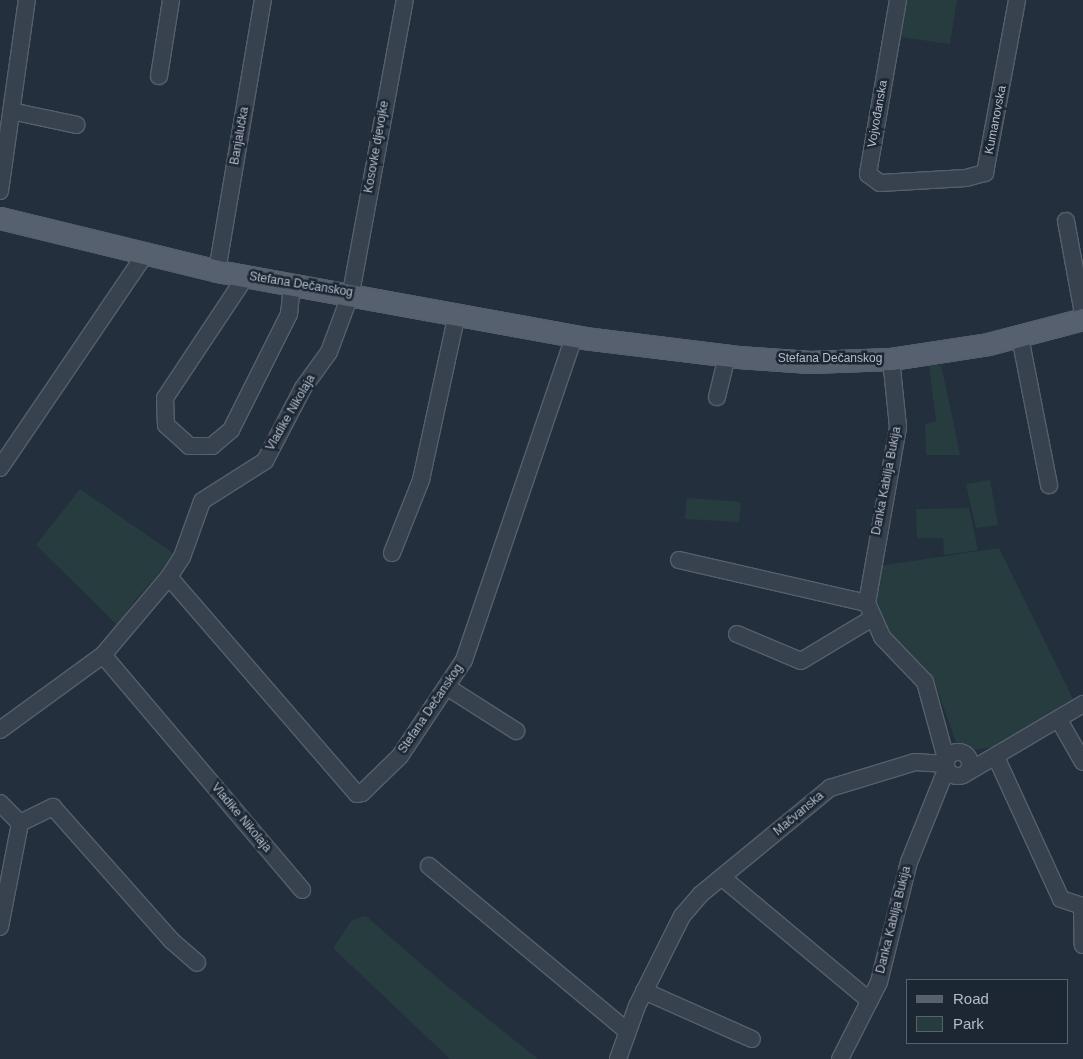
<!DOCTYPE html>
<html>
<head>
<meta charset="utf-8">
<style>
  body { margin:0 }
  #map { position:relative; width:1083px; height:1059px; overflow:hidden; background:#242f3e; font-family:Helvetica,sans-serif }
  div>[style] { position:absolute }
  .green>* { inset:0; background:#263c3f }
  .roads { filter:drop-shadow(1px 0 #565f6c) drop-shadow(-1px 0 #565f6c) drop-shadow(0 1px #565f6c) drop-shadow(0 -1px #565f6c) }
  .minor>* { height:16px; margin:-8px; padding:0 8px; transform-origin:8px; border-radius:8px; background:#38414e }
  .minor>.ring { margin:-8px; padding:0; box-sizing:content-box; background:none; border:16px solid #38414e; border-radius:50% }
  .major>* { height:21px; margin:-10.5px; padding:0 10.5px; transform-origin:10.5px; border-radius:10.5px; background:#56606e }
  span { translate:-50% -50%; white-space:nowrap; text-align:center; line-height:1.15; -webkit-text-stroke:5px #1d2633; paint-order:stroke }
  .street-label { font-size:12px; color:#b4bcc9 }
  .legend { position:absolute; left:906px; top:979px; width:162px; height:65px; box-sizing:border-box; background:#1d2633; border:1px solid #59626f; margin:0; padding:6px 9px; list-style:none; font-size:15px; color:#b4bcc9 }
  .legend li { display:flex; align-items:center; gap:10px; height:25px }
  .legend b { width:25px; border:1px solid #59626f }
</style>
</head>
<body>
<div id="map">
  <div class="green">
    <div style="clip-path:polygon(906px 0,957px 0,950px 44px,900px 37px)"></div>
    <div style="clip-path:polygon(941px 365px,955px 430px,960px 455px,926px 455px,925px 424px,936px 421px,929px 366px)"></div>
    <div style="clip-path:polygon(990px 480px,998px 525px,976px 528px,966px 484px)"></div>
    <div style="clip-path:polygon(80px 489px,176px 555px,134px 601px,118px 626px,36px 545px)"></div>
    <div style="clip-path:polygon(687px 498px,741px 502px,739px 522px,685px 519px)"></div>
    <div style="clip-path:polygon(969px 508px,978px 550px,944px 555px,943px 538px,917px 538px,916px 509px)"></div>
    <div style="clip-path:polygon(999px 548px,1074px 701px,1001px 746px,974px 750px,956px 742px,933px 678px,888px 631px,876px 599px,879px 566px)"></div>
    <div style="clip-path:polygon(366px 916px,443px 983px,538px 1059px,450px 1059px,333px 948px,352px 920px)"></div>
  </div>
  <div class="roads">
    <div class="minor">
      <div style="left:898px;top:0;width:177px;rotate:99.8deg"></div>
      <div style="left:868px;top:174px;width:15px;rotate:37deg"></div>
      <div style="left:880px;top:183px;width:86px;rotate:-3.3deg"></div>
      <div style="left:966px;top:178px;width:20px;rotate:-15deg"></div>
      <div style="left:985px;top:173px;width:176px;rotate:-79.5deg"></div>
      <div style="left:159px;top:76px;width:77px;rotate:-81deg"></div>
      <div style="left:11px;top:111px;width:67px;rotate:12deg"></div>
      <div style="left:0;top:191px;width:193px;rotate:-82deg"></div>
      <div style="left:1066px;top:221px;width:95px;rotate:79.6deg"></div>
      <div style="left:217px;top:271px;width:275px;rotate:-80.4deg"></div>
      <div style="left:246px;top:276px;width:146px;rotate:123.6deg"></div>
      <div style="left:165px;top:398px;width:27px;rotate:88deg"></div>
      <div style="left:166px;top:425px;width:31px;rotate:42deg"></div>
      <div style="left:189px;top:446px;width:23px"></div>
      <div style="left:212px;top:446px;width:25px;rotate:-40deg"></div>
      <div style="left:231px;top:430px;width:130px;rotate:-63.4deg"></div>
      <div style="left:289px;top:314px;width:30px;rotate:-84deg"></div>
      <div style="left:1020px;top:337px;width:151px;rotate:78.9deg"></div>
      <div style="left:891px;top:359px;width:68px;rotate:84.1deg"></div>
      <div style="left:898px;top:427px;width:179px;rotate:100deg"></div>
      <div style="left:867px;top:603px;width:37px;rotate:66deg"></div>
      <div style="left:882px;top:637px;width:62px;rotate:46.3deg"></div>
      <div style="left:925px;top:682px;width:80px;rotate:74.7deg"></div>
      <div style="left:717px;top:397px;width:42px;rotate:-76.3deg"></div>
      <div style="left:0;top:468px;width:258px;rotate:-55.8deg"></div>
      <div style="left:392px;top:553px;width:79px;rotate:-68.3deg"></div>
      <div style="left:421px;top:480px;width:170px;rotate:-77.8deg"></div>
      <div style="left:679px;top:560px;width:193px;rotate:12.9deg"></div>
      <div style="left:169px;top:577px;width:287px;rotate:49.1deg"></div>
      <div style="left:357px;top:794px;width:5px;rotate:-11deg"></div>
      <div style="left:362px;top:793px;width:53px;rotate:-44.2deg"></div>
      <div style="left:400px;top:756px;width:115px;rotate:-56.3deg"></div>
      <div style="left:464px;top:660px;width:342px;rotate:-71.2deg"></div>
      <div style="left:737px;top:634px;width:69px;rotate:22.9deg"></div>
      <div style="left:801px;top:661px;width:82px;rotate:-31deg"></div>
      <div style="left:103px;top:655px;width:308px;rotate:49.7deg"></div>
      <div style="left:447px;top:687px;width:82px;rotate:32.5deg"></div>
      <div style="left:1059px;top:720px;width:48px;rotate:60.3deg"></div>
      <div style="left:0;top:730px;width:127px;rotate:-36.1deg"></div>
      <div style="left:103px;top:655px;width:102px;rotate:-49.8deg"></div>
      <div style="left:169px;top:577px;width:24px;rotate:-57deg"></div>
      <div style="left:182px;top:557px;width:59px;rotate:-70.3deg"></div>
      <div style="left:202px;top:501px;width:75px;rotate:-32.4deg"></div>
      <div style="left:265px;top:461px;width:82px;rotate:-62.5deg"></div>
      <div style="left:303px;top:388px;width:44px;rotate:-54.2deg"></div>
      <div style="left:329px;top:352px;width:63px;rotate:-69.6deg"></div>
      <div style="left:351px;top:293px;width:298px;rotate:-79.6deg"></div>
      <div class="ring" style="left:946px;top:752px;width:8px;height:8px"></div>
      <div style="left:996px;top:757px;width:156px;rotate:65.4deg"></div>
      <div style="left:1061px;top:899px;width:22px;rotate:18deg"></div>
      <div style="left:1082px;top:906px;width:39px;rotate:89deg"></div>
      <div style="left:968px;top:772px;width:134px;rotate:-30.6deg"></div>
      <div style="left:0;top:803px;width:28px;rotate:45deg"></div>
      <div style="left:429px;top:866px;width:258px;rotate:39.8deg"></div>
      <div style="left:724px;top:879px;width:190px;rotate:39.9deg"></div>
      <div style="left:0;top:927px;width:106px;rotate:-79.1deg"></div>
      <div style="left:20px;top:823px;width:37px;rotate:-26deg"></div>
      <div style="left:53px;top:807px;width:179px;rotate:48.4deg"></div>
      <div style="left:172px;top:941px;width:33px;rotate:41deg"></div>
      <div style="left:644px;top:991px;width:118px;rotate:24deg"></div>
      <div style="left:618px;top:1059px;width:56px;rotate:-70.3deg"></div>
      <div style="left:637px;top:1006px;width:101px;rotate:-63.4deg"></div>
      <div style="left:682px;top:916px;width:29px;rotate:-49deg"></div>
      <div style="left:701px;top:894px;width:167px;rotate:-39.4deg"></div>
      <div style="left:830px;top:788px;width:89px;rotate:-17deg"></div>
      <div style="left:915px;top:762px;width:30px;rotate:4deg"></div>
      <div style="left:840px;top:1059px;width:86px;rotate:-63.1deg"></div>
      <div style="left:879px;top:982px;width:124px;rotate:-76deg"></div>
      <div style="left:909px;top:862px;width:99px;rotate:-68.1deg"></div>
    </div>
    <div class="major">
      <div style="left:0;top:218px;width:223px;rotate:13.7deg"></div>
      <div style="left:217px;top:271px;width:373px;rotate:10.3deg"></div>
      <div style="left:584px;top:338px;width:155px;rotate:7deg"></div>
      <div style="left:738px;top:357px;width:72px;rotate:4deg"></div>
      <div style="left:810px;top:362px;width:81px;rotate:-2.1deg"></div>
      <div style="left:891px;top:359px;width:98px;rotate:-8.8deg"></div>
      <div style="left:988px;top:344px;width:98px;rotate:-14.7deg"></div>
    </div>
  </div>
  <div class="street-label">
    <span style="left:878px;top:114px;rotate:-80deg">Vojvođanska</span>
    <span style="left:996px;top:120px;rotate:-79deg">Kumanovska</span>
    <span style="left:240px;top:136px;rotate:-80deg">Banjalučka</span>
    <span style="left:377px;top:147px;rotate:-80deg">Kosovke djevojke</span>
    <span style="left:301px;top:285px;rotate:9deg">Stefana Dečanskog</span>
    <span style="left:830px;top:359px">Stefana Dečanskog</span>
    <span style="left:291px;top:413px;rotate:-60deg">Vladike Nikolaja</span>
    <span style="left:887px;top:481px;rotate:-79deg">Danka Kabilja Bukija</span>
    <span style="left:431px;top:709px;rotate:-56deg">Stefana Dečanskog</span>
    <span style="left:799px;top:814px;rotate:-40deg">Mačvanska</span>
    <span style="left:241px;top:818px;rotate:50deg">Vladike Nikolaja</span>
    <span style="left:894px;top:920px;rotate:-76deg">Danka Kabilja Bukija</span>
  </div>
  <ul class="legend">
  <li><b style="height:6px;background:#56606e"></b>Road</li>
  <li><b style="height:14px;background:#263c3f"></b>Park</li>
  </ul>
</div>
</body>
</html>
